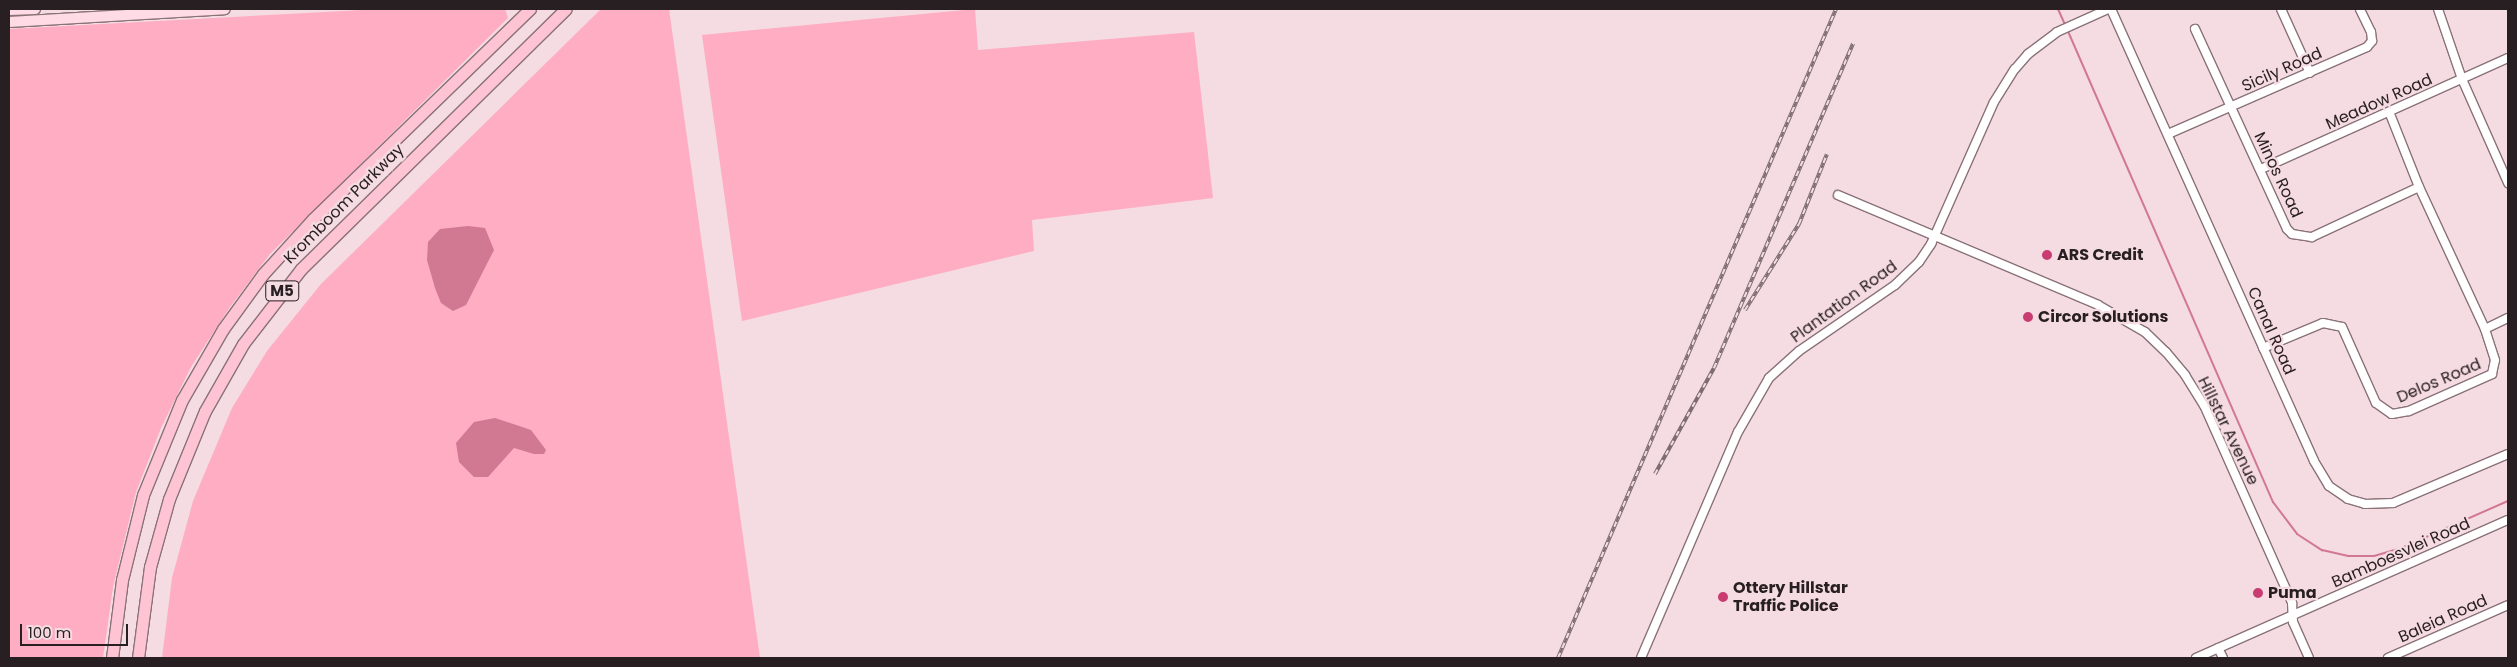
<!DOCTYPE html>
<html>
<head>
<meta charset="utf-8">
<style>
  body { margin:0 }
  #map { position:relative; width:2517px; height:667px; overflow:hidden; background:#f5dbe2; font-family:Poppins,sans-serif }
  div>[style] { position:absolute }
  .green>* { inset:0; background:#feadc3 }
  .water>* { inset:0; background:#d17893 }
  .stream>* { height:2px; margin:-1px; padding:0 1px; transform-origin:1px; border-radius:1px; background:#d17893 }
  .roads { filter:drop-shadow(1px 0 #897278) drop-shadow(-1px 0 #897278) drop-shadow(0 1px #897278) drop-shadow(0 -1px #897278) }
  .minor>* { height:8px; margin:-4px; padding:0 4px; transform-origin:4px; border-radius:4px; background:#fff }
  .major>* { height:10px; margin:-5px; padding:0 5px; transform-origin:5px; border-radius:5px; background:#ffdce5 }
  .highway>* { height:11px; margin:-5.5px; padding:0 5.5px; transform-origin:5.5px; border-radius:5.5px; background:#ffc4d3 }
  .rail>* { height:4px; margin-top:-2px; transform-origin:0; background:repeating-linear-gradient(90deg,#f5dbe2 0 5.5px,#7d6d72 0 11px); box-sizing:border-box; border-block:1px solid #7d6d72 }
  .dots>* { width:14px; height:14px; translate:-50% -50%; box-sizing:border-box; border:2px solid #f5dbe2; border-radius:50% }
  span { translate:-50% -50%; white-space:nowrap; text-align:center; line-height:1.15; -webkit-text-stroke:4.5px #f5dbe2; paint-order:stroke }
  .shield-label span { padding:1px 4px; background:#f5dbe2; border:1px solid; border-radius:4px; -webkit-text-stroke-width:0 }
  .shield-label { font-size:15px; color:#281f22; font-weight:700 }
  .street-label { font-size:16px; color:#281f22 }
  .poi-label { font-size:16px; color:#281f22; font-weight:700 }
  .left { translate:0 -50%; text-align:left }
  .frame { position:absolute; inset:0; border:10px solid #281f22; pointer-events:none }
  .scale { position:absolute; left:20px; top:624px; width:108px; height:22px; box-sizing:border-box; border:2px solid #281f22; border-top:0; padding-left:6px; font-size:15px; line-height:18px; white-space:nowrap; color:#281f22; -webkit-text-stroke:4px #f5dbe2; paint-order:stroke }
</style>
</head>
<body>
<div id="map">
  <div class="green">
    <div style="clip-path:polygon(381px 9px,505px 9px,508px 18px,270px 254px,230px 307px,191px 367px,161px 428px,136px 492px,113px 587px,103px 658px,9px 658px,9px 29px)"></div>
    <div style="clip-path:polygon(601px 9px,669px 9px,760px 658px,162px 658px,172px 578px,193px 501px,232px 408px,267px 351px,321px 284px)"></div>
    <div style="clip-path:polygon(975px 9px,978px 50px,1194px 32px,1213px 198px,1032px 220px,1034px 251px,742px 321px,702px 35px)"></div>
  </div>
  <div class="water">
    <div style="clip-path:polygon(468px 226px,485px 228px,494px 250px,466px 305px,453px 311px,441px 303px,435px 288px,427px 260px,428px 242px,440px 229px)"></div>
    <div style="clip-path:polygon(495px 418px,531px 430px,546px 450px,544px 454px,534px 454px,514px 448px,488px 477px,474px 477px,459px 462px,456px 443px,474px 422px)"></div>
  </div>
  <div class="stream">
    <div style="left:2058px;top:9px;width:17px;rotate:66deg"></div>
    <div style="left:2067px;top:29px;width:516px;rotate:66.47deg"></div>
    <div style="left:2273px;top:502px;width:40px;rotate:53deg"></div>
    <div style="left:2297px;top:534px;width:30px;rotate:33deg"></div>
    <div style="left:2322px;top:550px;width:27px;rotate:13deg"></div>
    <div style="left:2348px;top:556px;width:26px"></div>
    <div style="left:2374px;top:556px;width:26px;rotate:-16deg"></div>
    <div style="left:2399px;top:549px;width:119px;rotate:-23.8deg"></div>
  </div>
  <div class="roads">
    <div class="minor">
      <div style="left:2111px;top:9px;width:495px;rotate:65.8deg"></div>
      <div style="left:2314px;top:461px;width:29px;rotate:59deg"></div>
      <div style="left:2329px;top:486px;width:23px;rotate:34deg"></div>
      <div style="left:2348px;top:499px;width:18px;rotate:16deg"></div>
      <div style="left:2365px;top:504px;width:28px;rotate:-2deg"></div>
      <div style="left:2393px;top:503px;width:125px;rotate:-23.1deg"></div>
      <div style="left:2281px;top:9px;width:70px;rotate:65.6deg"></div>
      <div style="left:2438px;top:9px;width:74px;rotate:71.1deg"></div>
      <div style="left:2462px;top:79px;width:114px;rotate:66.1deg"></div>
      <div style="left:2195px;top:29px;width:220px;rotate:65.3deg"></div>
      <div style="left:2287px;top:229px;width:7px;rotate:45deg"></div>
      <div style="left:2292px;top:234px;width:20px;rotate:9deg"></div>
      <div style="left:2312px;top:237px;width:118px;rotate:-25deg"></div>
      <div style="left:2168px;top:134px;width:217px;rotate:-23.6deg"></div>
      <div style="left:2367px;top:47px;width:8px;rotate:-50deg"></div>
      <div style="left:2372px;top:41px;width:9px;rotate:-96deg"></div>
      <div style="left:2371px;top:32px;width:25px;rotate:-116deg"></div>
      <div style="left:2261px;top:169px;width:271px;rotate:-24.2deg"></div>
      <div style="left:1838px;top:195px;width:282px;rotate:22.9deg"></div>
      <div style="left:2098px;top:305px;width:54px;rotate:29.9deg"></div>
      <div style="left:2145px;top:332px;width:29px;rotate:44deg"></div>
      <div style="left:2166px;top:352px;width:30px;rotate:50deg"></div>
      <div style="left:2185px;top:375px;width:36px;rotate:58deg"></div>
      <div style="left:2204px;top:405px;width:217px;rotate:66deg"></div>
      <div style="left:2292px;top:603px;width:19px;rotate:87deg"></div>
      <div style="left:2293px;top:622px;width:39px;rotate:66deg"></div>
      <div style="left:2485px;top:329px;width:25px;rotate:-26deg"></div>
      <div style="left:2263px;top:348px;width:65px;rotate:-22.6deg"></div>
      <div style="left:2323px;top:323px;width:19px;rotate:12deg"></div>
      <div style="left:2342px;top:327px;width:83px;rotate:65.9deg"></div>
      <div style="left:2376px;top:403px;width:19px;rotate:35deg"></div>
      <div style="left:2392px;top:414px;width:17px;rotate:-10deg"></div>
      <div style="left:2409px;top:411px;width:91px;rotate:-24deg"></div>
      <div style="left:2492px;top:374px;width:14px;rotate:-78deg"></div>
      <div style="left:2495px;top:360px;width:33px;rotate:-108deg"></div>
      <div style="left:2485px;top:329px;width:157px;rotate:-114.9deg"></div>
      <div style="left:2419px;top:187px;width:79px;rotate:-111.7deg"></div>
      <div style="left:2218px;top:648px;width:11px;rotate:63deg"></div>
      <div style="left:1641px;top:658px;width:246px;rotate:-66.8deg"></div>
      <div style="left:1738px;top:432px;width:62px;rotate:-60.1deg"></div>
      <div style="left:1769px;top:378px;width:40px;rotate:-42deg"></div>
      <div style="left:1799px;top:351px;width:116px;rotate:-34.5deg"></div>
      <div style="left:1895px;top:285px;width:33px;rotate:-44deg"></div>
      <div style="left:1919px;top:262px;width:22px;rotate:-56deg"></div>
      <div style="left:1931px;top:244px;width:155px;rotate:-66.1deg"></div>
      <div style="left:1994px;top:102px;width:39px;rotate:-58deg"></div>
      <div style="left:2015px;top:69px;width:20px;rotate:-49deg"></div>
      <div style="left:2028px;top:54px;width:36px;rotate:-37deg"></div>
      <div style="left:2057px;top:32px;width:56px;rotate:-24.3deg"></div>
      <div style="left:2196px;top:658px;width:341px;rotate:-23.9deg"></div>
      <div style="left:2388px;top:658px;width:131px;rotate:-23.8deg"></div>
    </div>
    <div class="major">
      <div style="left:9px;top:10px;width:26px;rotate:-2deg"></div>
      <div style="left:9px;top:22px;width:216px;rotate:-3.4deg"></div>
    </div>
    <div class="highway">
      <div style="left:112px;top:658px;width:79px;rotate:-82.7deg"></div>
      <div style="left:122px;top:580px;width:88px;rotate:-76.1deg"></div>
      <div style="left:143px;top:495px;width:103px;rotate:-67.7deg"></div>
      <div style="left:182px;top:400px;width:82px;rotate:-60deg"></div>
      <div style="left:223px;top:329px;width:68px;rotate:-54deg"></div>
      <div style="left:263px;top:274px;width:74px;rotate:-47.7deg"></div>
      <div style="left:313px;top:219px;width:302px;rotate:-44.1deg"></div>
      <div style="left:138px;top:658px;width:92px;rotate:-82.5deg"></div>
      <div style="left:150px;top:567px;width:71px;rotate:-74.4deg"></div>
      <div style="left:169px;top:499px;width:95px;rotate:-67.8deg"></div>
      <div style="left:205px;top:411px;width:77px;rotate:-60.4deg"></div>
      <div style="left:243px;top:344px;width:95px;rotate:-52.3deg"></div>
      <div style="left:301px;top:269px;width:371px;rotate:-44.5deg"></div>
    </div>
  </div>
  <div class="rail">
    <div style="left:1745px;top:310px;width:102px;rotate:-57.9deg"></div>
    <div style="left:1799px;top:224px;width:75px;rotate:-68.2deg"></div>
    <div style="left:1655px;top:474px;width:121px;rotate:-60.9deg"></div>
    <div style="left:1714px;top:368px;width:353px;rotate:-66.8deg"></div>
    <div style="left:1558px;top:658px;width:706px;rotate:-66.81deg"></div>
  </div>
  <div class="dots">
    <div style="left:2047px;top:255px;background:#c83c72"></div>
    <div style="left:2028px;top:317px;background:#c83c72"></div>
    <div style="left:2258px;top:593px;background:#c83c72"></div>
    <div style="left:1723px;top:597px;background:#c83c72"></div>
  </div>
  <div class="shield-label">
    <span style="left:282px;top:291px">M5</span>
  </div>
  <div class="street-label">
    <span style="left:2282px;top:70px;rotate:-24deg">Sicily Road</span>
    <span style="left:2379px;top:102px;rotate:-24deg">Meadow Road</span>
    <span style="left:2278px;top:175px;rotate:65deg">Minos Road</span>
    <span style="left:344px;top:204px;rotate:-45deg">Kromboom Parkway</span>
    <span style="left:1844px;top:302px;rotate:-36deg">Plantation Road</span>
    <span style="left:2271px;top:331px;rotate:66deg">Canal Road</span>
    <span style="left:2439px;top:381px;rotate:-23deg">Delos Road</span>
    <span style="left:2228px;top:431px;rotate:64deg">Hillstar Avenue</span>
    <span style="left:2401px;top:553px;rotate:-24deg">Bamboesvlei Road</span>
    <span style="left:2443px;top:619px;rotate:-24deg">Baleia Road</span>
  </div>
  <div class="poi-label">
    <span class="left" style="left:2057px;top:255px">ARS Credit</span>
    <span class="left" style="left:2038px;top:317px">Circor Solutions</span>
    <span class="left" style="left:1733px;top:597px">Ottery Hillstar<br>Traffic Police</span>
    <span class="left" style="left:2268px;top:593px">Puma</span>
  </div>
  <div class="frame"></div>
  <div class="scale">100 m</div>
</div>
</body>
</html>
